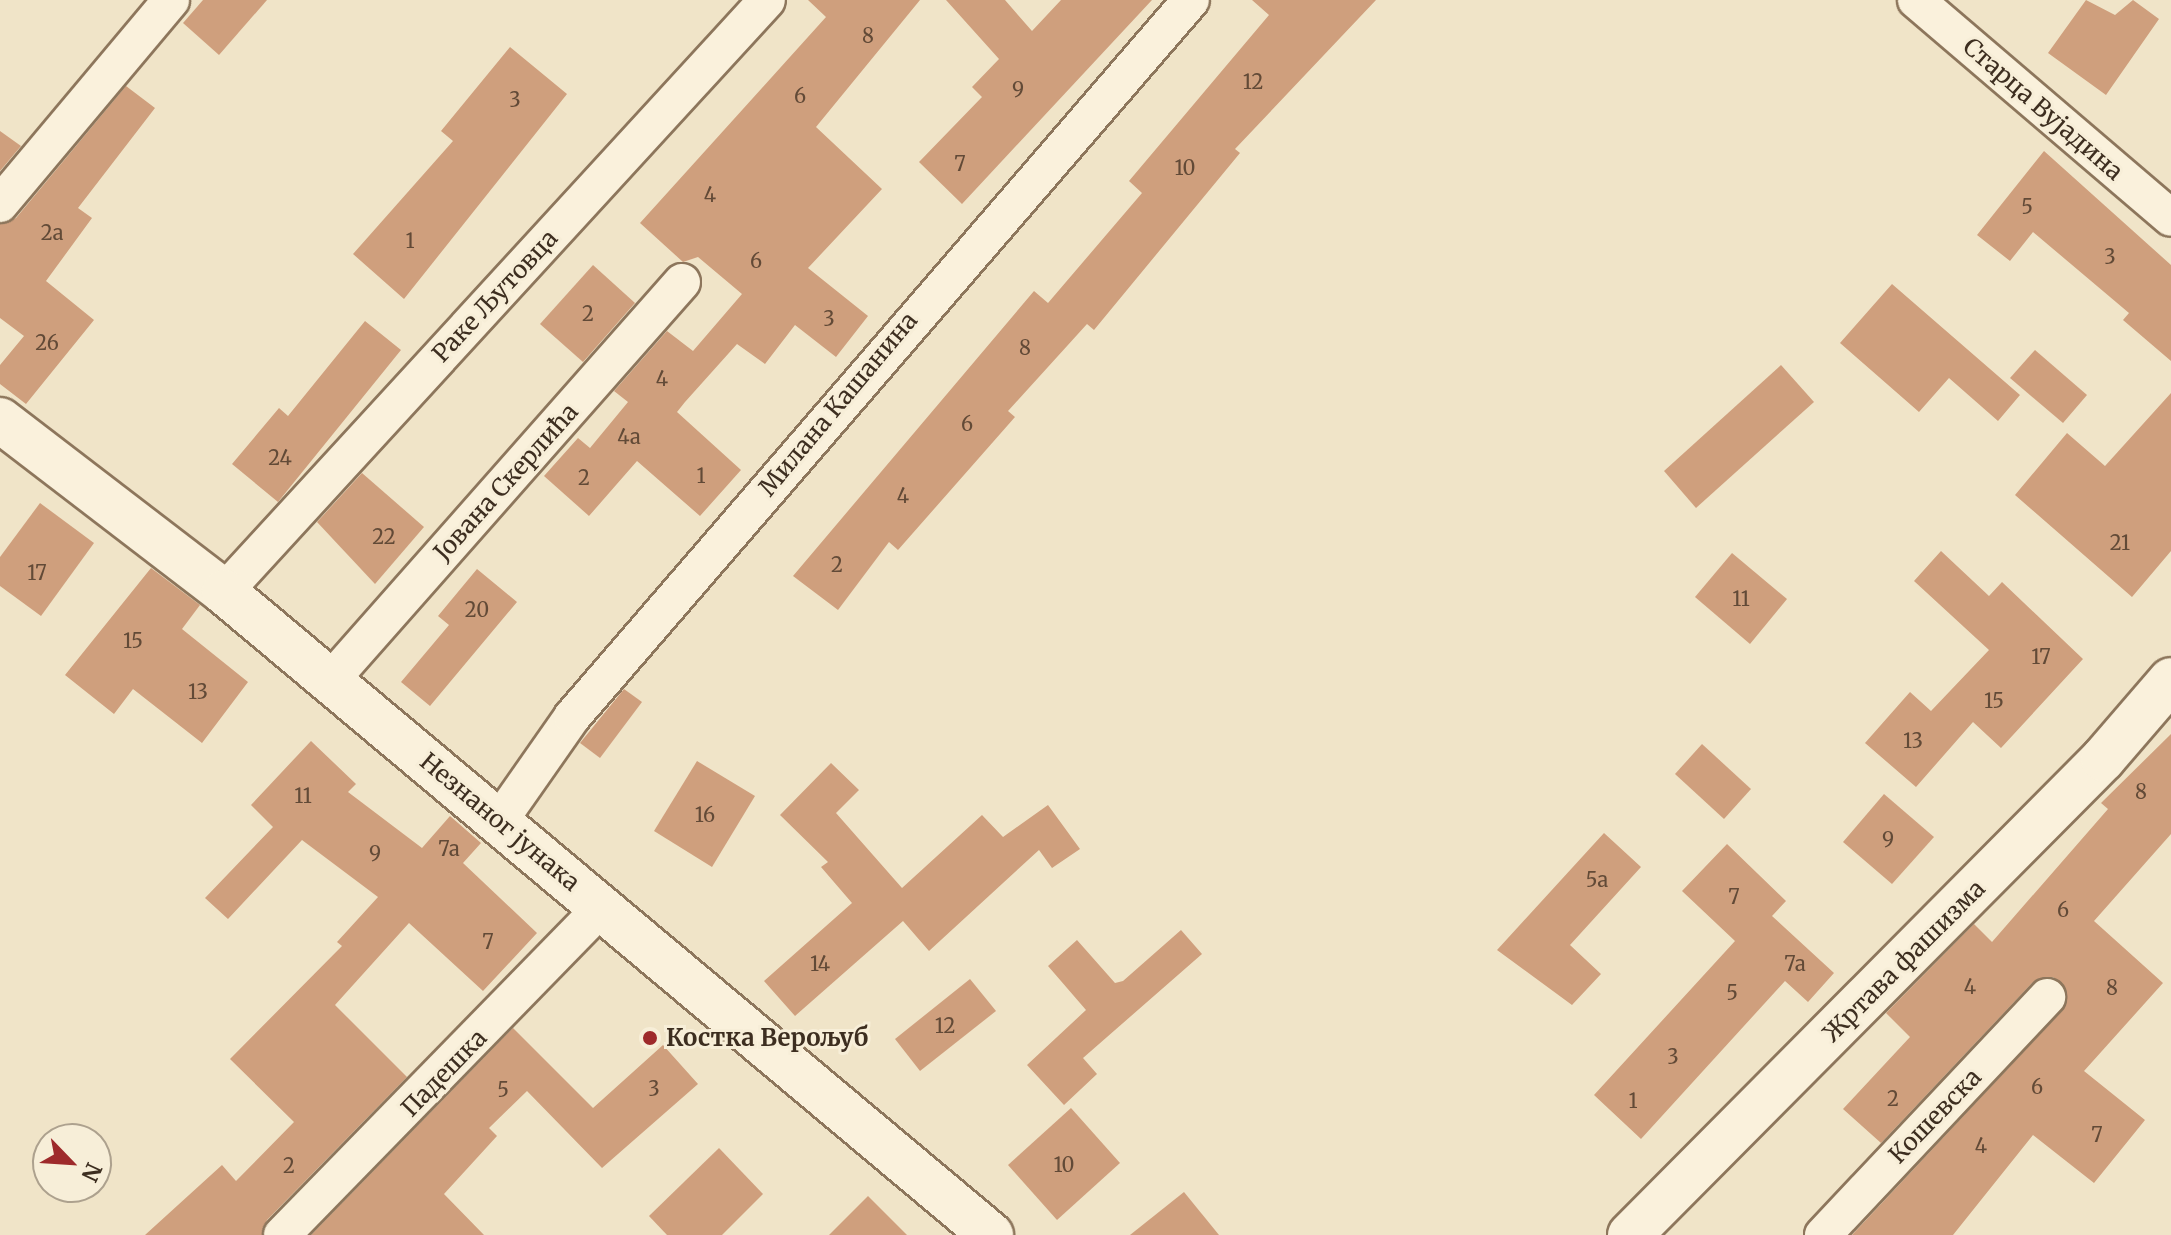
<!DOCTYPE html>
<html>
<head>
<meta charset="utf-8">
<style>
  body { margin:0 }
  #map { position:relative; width:2171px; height:1235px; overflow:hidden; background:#f0e4c8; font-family:Merriweather,serif }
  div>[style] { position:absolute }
  .building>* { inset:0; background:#cf9f7d }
  .roads { filter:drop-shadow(2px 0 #8d765c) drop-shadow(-2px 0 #8d765c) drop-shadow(0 2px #8d765c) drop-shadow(0 -2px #8d765c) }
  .street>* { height:36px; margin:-18px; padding:0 18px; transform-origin:18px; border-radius:18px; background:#faf1dc }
  .secondary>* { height:44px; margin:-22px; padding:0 22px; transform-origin:22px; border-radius:22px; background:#faf1dc }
  .dots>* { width:22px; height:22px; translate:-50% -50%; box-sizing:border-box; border:4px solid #f7eed8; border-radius:50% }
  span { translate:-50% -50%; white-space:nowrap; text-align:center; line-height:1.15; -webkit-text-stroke:6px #f7eed8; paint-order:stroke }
  .number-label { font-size:20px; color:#624a37 }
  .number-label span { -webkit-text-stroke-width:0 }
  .street-label { font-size:24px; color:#3d2e20 }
  .poi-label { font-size:24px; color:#3d2e20; font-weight:700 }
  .left { translate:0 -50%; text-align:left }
  .north { position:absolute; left:32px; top:1123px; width:80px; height:80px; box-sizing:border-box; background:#f7eed8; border:2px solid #ada18e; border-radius:50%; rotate:115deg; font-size:22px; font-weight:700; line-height:32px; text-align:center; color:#3d2e20 }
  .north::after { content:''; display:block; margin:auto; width:28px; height:36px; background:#9e2a2b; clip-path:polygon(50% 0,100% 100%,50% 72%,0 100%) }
</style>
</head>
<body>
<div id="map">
  <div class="building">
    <div style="clip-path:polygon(203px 0,267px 0,219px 55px,183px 23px)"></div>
    <div style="clip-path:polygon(808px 0,920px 0,816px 127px,882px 189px,808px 268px,868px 316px,836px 357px,795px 325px,765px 364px,737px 344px,685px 402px,677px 412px,741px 470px,700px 516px,637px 461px,589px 516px,544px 476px,578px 438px,590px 448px,628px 402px,614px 391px,667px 331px,693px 351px,742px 294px,698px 257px,683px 262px,640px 223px,826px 17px)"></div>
    <div style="clip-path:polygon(946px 0,1005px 0,1032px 31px,1061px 0,1152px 0,962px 204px,919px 162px,982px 97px,972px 87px,999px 59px)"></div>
    <div style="clip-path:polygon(1252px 0,1376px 0,1235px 149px,1240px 153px,1094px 330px,1087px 324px,1008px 411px,1015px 417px,898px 550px,889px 542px,838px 610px,793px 576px,1034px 291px,1048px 303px,1142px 193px,1129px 181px,1269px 15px)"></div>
    <div style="clip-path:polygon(2086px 0,2115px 15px,2133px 0,2159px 19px,2106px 95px,2048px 53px)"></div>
    <div style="clip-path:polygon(510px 47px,567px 94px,404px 299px,353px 254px,453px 141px,441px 131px)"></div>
    <div style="clip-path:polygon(126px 86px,155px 108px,78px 208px,92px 218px,46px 281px,94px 320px,26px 404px,0 384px,0 365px,24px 336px,0 318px,0 224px,16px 218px)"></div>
    <div style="clip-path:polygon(0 131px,21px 146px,0 171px)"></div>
    <div style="clip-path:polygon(2044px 151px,2171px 265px,2171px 361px,2123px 320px,2129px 313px,2033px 232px,2010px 261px,1977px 235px)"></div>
    <div style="clip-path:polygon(593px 265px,635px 303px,583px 362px,540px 324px)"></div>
    <div style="clip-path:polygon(1892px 284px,2020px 395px,1998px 421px,1949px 378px,1919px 412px,1840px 343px)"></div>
    <div style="clip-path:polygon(365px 321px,401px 350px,278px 502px,232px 464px,279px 408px,288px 416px)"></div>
    <div style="clip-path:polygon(2035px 350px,2087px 395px,2063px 423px,2010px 378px)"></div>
    <div style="clip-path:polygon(1781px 365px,1814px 402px,1696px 508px,1664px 471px)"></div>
    <div style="clip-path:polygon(2171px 393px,2171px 551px,2132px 597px,2015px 495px,2067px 433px,2105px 466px)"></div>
    <div style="clip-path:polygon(362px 473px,424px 527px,375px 584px,317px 522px)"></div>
    <div style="clip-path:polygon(40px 503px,94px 543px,41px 616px,0 586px,0 557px)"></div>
    <div style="clip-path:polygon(1941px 551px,1989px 596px,2002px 582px,2083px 659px,2001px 748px,1973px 722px,1916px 787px,1865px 743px,1910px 692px,1931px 711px,1989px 650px,1914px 581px)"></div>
    <div style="clip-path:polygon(1732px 553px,1787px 599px,1750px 644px,1695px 597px)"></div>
    <div style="clip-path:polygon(151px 568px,200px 605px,182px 629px,248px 682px,202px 743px,133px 689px,114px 714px,65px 675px)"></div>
    <div style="clip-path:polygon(477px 569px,517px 602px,430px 706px,401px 682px,449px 625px,438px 616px)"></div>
    <div style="clip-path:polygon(624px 689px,642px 702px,600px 758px,580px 743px)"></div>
    <div style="clip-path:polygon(2171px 734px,2171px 834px,2094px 921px,2163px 983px,2084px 1071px,2145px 1120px,2094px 1183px,2033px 1135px,1953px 1235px,1852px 1235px,2062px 1011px,2067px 992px,2053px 977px,2032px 983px,1881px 1143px,1843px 1109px,1910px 1037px,1886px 1013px,1974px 924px,1992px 942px,2108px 809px,2101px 803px)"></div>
    <div style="clip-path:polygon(311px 741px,356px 784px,348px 792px,422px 848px,450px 816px,481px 843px,463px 863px,537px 933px,483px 991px,409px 923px,335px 1005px,407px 1077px,267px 1220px,262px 1235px,145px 1235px,222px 1165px,236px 1181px,294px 1122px,230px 1059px,342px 946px,337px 942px,378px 897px,302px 840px,228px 919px,205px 898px,273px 827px,251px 805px)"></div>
    <div style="clip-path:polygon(1702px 744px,1751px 789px,1724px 819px,1675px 774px)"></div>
    <div style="clip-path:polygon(697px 761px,755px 796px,712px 867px,654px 831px)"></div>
    <div style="clip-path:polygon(831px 763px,859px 790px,836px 813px,902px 888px,982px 815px,1003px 837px,1048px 805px,1080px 849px,1052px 868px,1039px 850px,929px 951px,903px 921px,795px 1016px,764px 981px,852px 903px,821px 867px,828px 862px,780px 815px)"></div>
    <div style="clip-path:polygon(1884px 794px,1934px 837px,1892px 884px,1843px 842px)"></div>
    <div style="clip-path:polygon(1604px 833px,1641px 867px,1570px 945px,1601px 974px,1572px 1005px,1497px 950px)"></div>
    <div style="clip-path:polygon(1727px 844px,1786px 901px,1772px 916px,1834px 973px,1808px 1002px,1785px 981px,1641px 1139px,1594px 1095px,1735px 941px,1682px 891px)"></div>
    <div style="clip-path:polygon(1181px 930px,1202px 954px,1083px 1058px,1097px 1074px,1064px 1105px,1027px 1065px,1086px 1010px,1048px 966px,1077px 940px,1115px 983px,1123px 981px)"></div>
    <div style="clip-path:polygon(970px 979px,996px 1011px,920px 1071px,895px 1039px)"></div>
    <div style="clip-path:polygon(513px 1028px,593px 1108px,663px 1045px,698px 1084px,602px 1168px,527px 1091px,489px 1128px,497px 1136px,444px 1194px,484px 1235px,311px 1235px)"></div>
    <div style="clip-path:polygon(1071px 1108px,1120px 1163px,1057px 1220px,1008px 1165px)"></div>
    <div style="clip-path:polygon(719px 1148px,763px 1194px,722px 1235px,667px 1235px,649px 1216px)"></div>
    <div style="clip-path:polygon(1184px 1192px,1219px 1235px,1130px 1235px)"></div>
    <div style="clip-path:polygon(868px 1196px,907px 1235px,829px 1235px)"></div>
  </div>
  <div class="roads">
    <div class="street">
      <div style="left:1916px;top:0;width:335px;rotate:40.5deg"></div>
      <div style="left:0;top:204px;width:266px;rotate:-50deg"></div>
      <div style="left:224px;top:592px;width:803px;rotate:-47.47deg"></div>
      <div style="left:330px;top:681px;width:532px;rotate:-48.58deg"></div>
      <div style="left:500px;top:820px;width:126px;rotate:-55deg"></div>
      <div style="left:572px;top:717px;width:947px;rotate:-49.2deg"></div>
      <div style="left:282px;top:1235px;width:457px;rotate:-45.7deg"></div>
      <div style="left:1823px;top:1235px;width:327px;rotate:-46.7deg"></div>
    </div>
    <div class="secondary">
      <div style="left:0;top:420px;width:282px;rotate:37.5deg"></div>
      <div style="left:224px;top:592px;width:1001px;rotate:39.97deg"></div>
      <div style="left:1630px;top:1235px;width:671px;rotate:-45.18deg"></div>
      <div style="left:2103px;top:759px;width:104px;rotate:-49.3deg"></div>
    </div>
  </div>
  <div class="dots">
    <div style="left:650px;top:1038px;background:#9e2a2b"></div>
  </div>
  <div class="number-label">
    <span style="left:868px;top:35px">8</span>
    <span style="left:1253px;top:81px">12</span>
    <span style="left:1018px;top:89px">9</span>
    <span style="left:800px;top:95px">6</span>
    <span style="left:515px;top:99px">3</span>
    <span style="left:960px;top:163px">7</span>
    <span style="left:1185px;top:167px">10</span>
    <span style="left:710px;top:194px">4</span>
    <span style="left:2027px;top:206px">5</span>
    <span style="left:52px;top:232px">2a</span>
    <span style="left:410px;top:240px">1</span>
    <span style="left:2110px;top:256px">3</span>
    <span style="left:756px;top:260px">6</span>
    <span style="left:588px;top:313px">2</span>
    <span style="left:829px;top:318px">3</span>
    <span style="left:47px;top:342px">26</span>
    <span style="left:1025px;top:347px">8</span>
    <span style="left:662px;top:378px">4</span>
    <span style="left:967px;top:423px">6</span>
    <span style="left:629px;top:436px">4a</span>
    <span style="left:280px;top:457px">24</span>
    <span style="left:701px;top:475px">1</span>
    <span style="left:584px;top:477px">2</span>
    <span style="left:903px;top:495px">4</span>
    <span style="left:384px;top:536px">22</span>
    <span style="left:2120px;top:542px">21</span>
    <span style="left:837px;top:564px">2</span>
    <span style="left:37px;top:572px">17</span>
    <span style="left:1741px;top:598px">11</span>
    <span style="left:477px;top:609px">20</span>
    <span style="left:133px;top:640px">15</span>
    <span style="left:2041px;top:656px">17</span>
    <span style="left:198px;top:691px">13</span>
    <span style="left:1994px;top:700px">15</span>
    <span style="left:1913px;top:740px">13</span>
    <span style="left:2141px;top:791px">8</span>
    <span style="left:303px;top:795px">11</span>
    <span style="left:705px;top:814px">16</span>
    <span style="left:1888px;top:839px">9</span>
    <span style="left:449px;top:848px">7a</span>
    <span style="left:375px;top:853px">9</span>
    <span style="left:1597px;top:879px">5a</span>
    <span style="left:1734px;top:896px">7</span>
    <span style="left:2063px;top:909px">6</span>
    <span style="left:488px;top:941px">7</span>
    <span style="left:820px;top:963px">14</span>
    <span style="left:1795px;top:963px">7a</span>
    <span style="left:1970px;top:986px">4</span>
    <span style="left:2112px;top:987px">8</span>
    <span style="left:1732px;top:992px">5</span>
    <span style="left:945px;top:1025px">12</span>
    <span style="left:1673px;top:1056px">3</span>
    <span style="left:2037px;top:1086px">6</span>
    <span style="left:654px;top:1088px">3</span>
    <span style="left:503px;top:1089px">5</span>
    <span style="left:1893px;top:1098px">2</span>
    <span style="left:1633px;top:1100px">1</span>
    <span style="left:2097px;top:1134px">7</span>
    <span style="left:1981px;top:1145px">4</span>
    <span style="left:1064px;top:1164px">10</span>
    <span style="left:289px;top:1165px">2</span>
  </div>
  <div class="street-label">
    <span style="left:2043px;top:109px;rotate:41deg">Старца Вујадина</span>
    <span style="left:495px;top:296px;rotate:-47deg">Раке Љутовца</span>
    <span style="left:838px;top:404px;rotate:-50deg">Милана Кашанина</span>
    <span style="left:506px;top:482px;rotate:-48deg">Јована Скерлића</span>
    <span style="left:500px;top:822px;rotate:40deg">Незнаног јунака</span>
    <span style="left:1904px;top:961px;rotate:-45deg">Жртава фашизма</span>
    <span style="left:444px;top:1073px;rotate:-46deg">Падешка</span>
    <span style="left:1935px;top:1116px;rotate:-46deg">Кошевска</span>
  </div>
  <div class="poi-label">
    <span class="left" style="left:666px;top:1038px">Костка Верољуб</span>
  </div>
  <div class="north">N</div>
</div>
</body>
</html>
